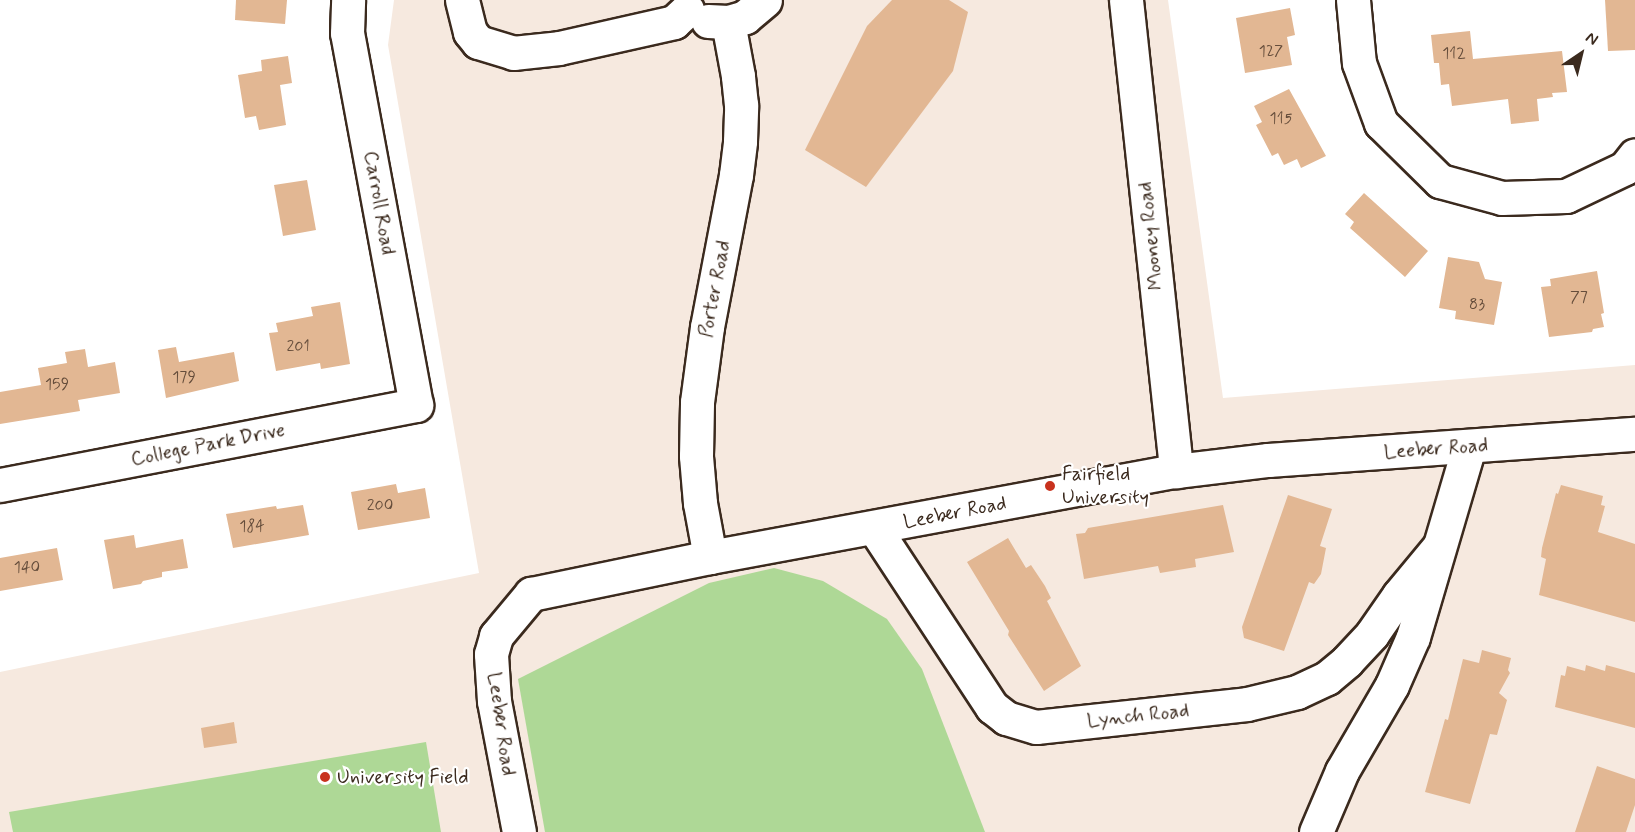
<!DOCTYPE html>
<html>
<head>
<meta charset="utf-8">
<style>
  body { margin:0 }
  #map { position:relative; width:1635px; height:832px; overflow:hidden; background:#fff; font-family:Mynerve,sans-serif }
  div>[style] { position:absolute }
  .built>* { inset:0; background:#f6e9df }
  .green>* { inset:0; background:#aed896 }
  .building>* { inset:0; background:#e2b793 }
  .roads { filter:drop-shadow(2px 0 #3b2a1e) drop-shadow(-2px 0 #3b2a1e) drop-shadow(0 2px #3b2a1e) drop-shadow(0 -2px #3b2a1e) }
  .minor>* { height:33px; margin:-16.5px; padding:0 16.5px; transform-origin:16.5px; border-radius:16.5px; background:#fff }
  .dots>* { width:16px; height:16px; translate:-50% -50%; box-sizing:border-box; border:3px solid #fff; border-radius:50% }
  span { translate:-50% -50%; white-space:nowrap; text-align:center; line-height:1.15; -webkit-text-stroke:4.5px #fff; paint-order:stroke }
  .number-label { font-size:16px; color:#654d3b }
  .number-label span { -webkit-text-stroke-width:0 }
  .street-label { font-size:20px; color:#3b2a1e }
  .poi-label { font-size:20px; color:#3b2a1e }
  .left { translate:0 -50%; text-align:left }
  .north { position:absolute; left:1551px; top:24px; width:60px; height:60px; -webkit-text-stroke:4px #fff; paint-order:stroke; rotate:35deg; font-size:16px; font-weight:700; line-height:24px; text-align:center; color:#3b2a1e }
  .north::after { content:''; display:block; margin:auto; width:21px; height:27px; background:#3b2a1e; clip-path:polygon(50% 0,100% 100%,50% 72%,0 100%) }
</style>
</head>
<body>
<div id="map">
  <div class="built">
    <div style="clip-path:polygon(394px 0,1168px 0,1223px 398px,1635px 365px,1635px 832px,0 832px,0 672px,479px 573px,388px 45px)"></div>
  </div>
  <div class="green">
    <div style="clip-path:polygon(774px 568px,823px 581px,887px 619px,922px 669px,985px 832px,545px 832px,518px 679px,709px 583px)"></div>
    <div style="clip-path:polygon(426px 742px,441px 832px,13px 832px,9px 812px)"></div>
  </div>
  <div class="building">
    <div style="clip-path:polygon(236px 0,287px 0,285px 24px,235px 20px)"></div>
    <div style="clip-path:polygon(892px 0,949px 0,968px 12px,953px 71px,866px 187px,805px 150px,867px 26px)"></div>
    <div style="clip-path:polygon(1605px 0,1635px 0,1635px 50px,1608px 51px)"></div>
    <div style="clip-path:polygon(1290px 8px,1295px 35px,1287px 37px,1292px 65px,1245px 73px,1236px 18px)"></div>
    <div style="clip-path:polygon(1470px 31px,1473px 59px,1562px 51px,1567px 92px,1552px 93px,1553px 97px,1537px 99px,1539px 121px,1511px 124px,1508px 99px,1452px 106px,1449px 84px,1441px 85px,1439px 63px,1434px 63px,1431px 35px)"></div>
    <div style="clip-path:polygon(288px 56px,292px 83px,280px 85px,286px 125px,259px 130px,256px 116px,245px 118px,238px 75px,262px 71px,261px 60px)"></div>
    <div style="clip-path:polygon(1289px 89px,1326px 156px,1301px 168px,1297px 159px,1284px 165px,1278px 153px,1272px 156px,1256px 125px,1262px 122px,1254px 106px)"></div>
    <div style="clip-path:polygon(307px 180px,316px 230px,283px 236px,274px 185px)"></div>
    <div style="clip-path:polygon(1364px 193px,1428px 251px,1405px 277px,1350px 228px,1354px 222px,1345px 214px)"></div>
    <div style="clip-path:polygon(1448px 257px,1479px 262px,1485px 279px,1502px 282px,1494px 325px,1455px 319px,1456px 311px,1439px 308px)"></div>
    <div style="clip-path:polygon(1597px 271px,1604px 313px,1601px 314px,1604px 327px,1593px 329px,1592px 332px,1549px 337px,1541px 287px,1551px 286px,1550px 279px)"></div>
    <div style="clip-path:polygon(340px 302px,350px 364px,321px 369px,320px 363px,276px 371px,269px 333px,278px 332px,276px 323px,313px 316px,311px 307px)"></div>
    <div style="clip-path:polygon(176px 347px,179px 362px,234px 352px,239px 381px,166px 398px,158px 350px)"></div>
    <div style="clip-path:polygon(85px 349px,88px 367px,115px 362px,120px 393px,78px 400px,80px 411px,0 424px,0 392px,41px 385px,38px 368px,67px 363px,65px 352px)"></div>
    <div style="clip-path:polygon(396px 484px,398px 493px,425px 488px,430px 518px,358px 530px,351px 492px)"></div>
    <div style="clip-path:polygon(1561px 485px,1603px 496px,1601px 505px,1605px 506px,1598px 532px,1635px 544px,1635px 622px,1539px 595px,1546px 559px,1541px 557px,1542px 548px,1556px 493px,1558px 494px)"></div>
    <div style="clip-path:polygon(1288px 495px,1332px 509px,1320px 546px,1326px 548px,1321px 574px,1314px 584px,1309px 582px,1284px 651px,1244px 638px,1242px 627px)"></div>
    <div style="clip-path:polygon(303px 505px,309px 535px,233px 548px,226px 514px,276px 506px,277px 509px)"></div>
    <div style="clip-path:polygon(1223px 505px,1234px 552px,1195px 559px,1196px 567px,1160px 573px,1158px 566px,1084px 579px,1076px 534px,1085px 533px,1088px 528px)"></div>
    <div style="clip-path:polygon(134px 535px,136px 548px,183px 539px,188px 568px,162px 572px,162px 577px,143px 581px,141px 584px,113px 589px,104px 540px)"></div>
    <div style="clip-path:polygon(1008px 538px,1026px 568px,1031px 565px,1045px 586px,1051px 598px,1047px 601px,1081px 666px,1044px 691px,1008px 635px,1009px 631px,967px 562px)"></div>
    <div style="clip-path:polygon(57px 548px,63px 580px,0 591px,0 558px)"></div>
    <div style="clip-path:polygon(1482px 650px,1511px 658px,1508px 670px,1510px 673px,1499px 693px,1507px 700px,1497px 735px,1490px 734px,1470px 804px,1425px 792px,1445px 719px,1448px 720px,1463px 659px,1479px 663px)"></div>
    <div style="clip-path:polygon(1586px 665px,1605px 671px,1606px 665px,1635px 673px,1635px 728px,1555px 707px,1561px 675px,1565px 676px,1567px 666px,1585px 671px)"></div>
    <div style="clip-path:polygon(234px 722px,237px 743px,204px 748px,201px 728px)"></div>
    <div style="clip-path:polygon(1597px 766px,1635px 779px,1635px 805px,1626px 832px,1575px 832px)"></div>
  </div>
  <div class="roads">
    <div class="minor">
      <div style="left:462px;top:0;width:33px;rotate:76deg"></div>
      <div style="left:470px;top:32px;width:13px;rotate:51deg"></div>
      <div style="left:478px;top:42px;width:37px;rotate:17deg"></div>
      <div style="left:513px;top:53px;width:46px;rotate:-6.2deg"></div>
      <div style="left:559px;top:48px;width:118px;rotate:-12.7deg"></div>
      <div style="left:674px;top:22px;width:18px;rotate:-43deg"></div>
      <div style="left:1126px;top:0;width:474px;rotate:83.9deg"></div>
      <div style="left:1353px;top:0;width:63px;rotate:84.6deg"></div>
      <div style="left:1359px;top:63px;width:64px;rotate:69.9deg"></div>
      <div style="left:1381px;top:123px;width:83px;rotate:44.5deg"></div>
      <div style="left:1440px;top:181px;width:64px;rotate:15.3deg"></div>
      <div style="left:1502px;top:198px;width:64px;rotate:-1.8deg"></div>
      <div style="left:1566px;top:196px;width:65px;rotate:-25.4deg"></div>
      <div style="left:1625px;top:168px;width:16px;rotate:-52deg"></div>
      <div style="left:708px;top:21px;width:20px;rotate:3deg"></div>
      <div style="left:728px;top:22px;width:18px;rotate:-16deg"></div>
      <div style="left:745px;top:17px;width:26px;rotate:-40deg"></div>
      <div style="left:0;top:485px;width:424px;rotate:-10.9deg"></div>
      <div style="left:416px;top:405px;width:378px;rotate:-100.5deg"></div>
      <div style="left:347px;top:33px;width:33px;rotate:-88deg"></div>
      <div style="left:875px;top:529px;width:213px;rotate:56.7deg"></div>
      <div style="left:992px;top:707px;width:18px;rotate:38deg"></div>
      <div style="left:1006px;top:718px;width:31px;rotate:17deg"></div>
      <div style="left:1036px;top:727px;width:212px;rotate:-6.2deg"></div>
      <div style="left:1247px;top:704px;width:51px;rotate:-13.5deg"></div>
      <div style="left:1297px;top:692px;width:33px;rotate:-25deg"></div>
      <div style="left:1327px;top:678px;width:26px;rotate:-40deg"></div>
      <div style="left:1347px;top:661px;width:37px;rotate:-47deg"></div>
      <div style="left:1372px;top:634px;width:47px;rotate:-55.3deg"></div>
      <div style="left:1399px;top:595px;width:61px;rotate:-50.3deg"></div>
      <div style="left:710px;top:557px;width:55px;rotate:-100.5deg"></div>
      <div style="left:700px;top:503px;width:47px;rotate:-94.9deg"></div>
      <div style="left:696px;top:456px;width:54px;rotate:-88.9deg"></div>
      <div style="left:697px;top:402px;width:76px;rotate:-82.4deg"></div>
      <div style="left:707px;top:327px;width:155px;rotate:-79.2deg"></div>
      <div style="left:736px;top:175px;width:34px;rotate:-83deg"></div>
      <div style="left:740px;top:141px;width:36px;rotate:-88deg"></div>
      <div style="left:741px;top:105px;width:29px;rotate:-96deg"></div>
      <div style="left:738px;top:76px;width:55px;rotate:-100.5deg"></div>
      <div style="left:519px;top:832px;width:133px;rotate:-100.8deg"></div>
      <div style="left:494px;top:701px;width:47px;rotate:-93.7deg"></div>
      <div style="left:491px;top:654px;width:19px;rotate:-74deg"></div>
      <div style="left:496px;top:636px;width:55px;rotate:-50.2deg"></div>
      <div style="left:531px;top:594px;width:183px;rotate:-11.7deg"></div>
      <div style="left:710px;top:557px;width:474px;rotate:-10.5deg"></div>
      <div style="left:1176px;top:471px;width:93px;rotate:-6.8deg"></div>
      <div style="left:1268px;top:460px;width:368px;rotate:-4.1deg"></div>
      <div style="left:1316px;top:832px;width:66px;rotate:-66.9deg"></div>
      <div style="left:1342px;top:771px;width:99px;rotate:-59.8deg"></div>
      <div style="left:1392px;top:685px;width:52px;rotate:-66.4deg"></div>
      <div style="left:1413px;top:637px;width:198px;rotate:-73.6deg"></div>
    </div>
  </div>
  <div class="dots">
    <div style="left:1050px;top:486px;background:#c8321e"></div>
    <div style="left:325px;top:777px;background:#c8321e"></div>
  </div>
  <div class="number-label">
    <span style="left:1271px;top:52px">127</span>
    <span style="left:1454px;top:54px">112</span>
    <span style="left:1281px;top:119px">115</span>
    <span style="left:1579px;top:298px">77</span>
    <span style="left:1477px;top:305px">83</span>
    <span style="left:298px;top:347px">201</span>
    <span style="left:184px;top:378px">179</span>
    <span style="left:57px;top:385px">159</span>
    <span style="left:380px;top:506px">200</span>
    <span style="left:252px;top:527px">184</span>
    <span style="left:27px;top:568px">140</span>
  </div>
  <div class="street-label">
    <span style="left:379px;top:203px;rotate:80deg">Carroll Road</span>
    <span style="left:1151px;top:236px;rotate:-96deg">Mooney Road</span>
    <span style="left:715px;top:289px;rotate:-79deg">Porter Road</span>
    <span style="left:208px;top:445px;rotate:-11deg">College Park Drive</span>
    <span style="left:1436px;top:449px;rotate:-4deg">Leeber Road</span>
    <span style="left:955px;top:513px;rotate:-11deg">Leeber Road</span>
    <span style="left:1138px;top:716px;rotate:-6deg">Lynch Road</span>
    <span style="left:501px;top:724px;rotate:82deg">Leeber Road</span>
  </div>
  <div class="poi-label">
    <span class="left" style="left:1062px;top:486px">Fairfield<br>University</span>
    <span class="left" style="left:337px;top:777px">University Field</span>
  </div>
  <div class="north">N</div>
</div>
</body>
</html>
